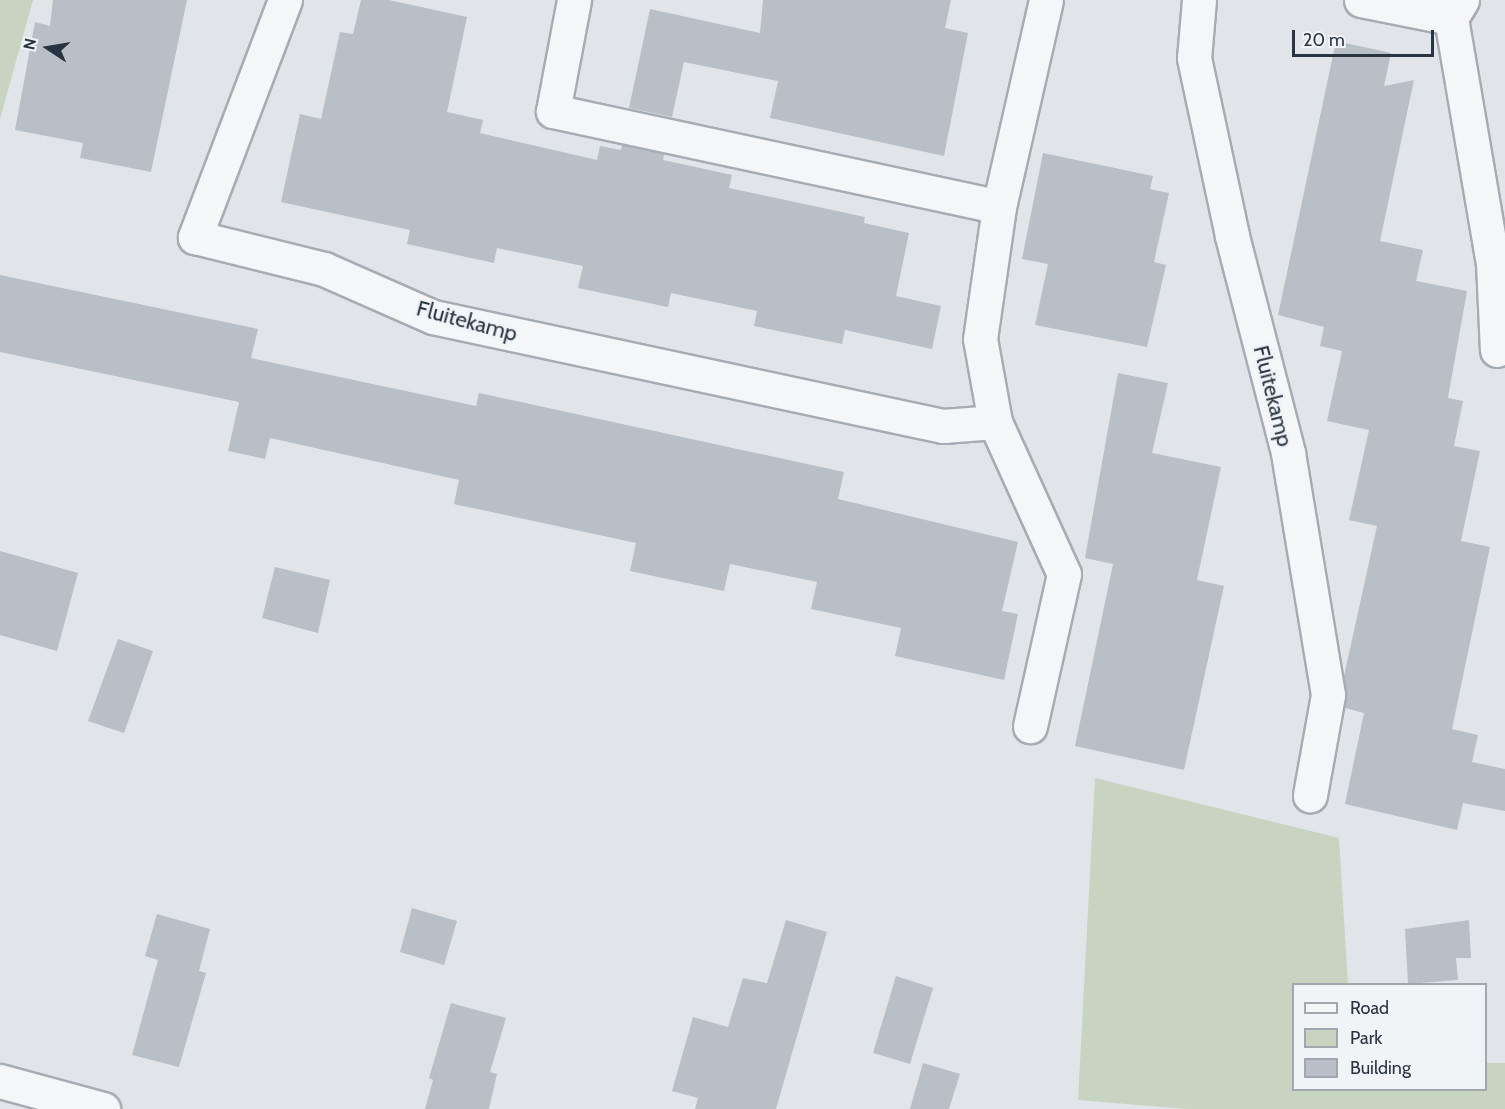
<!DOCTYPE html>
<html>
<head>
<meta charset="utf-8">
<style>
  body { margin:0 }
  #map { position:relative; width:1505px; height:1109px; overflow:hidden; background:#e1e5ea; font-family:Cabin,sans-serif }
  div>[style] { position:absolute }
  .green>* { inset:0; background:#c8d4c2 }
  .building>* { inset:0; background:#b8bfc7 }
  .roads { filter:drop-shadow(2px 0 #a6acb4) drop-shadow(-2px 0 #a6acb4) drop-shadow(0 2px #a6acb4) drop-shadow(0 -2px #a6acb4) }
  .street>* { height:33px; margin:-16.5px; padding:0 16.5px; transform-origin:16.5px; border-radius:16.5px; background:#f4f6f8 }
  span { translate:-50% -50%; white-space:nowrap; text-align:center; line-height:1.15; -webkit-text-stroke:4.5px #f0f4f7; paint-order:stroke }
  .street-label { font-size:22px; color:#293442 }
  .legend { position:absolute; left:1292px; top:983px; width:195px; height:108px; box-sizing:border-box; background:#f0f4f7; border:2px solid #a0a7af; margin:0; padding:8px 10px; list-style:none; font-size:18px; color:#293442 }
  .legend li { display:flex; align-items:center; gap:12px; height:30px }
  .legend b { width:30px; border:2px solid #a0a7af }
  .north { position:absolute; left:18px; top:18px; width:60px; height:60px; -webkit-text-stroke:4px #f0f4f7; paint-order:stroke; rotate:282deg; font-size:16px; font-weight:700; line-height:24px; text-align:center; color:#293442 }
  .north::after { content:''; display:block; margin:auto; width:21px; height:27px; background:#293442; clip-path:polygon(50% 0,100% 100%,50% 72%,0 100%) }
  .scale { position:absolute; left:1292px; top:30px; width:142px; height:27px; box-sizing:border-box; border:3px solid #293442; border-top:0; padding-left:8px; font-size:18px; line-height:21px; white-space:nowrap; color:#293442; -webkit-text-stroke:4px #f0f4f7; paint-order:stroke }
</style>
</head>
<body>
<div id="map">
  <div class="green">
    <div style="clip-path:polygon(0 0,33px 0,0 119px)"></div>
    <div style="clip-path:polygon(1095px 778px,1339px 838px,1348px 984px,1294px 984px,1294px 1090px,1486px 1090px,1486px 1063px,1505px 1063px,1505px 1109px,1186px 1109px,1078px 1100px)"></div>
  </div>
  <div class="building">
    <div style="clip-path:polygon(53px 0,187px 0,151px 172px,80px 158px,83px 143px,15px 130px,35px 22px,50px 26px)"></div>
    <div style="clip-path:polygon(361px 0,389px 0,467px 17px,447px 112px,483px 120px,480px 133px,597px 160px,600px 146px,621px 150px,622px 145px,664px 154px,663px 160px,732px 175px,729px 188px,865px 217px,864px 223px,909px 233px,896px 296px,941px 306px,932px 349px,845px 330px,842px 344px,754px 326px,757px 311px,671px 293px,668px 307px,578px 288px,583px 266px,497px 248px,494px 263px,407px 244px,410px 230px,281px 202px,300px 114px,321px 119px,340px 32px,353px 34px)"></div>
    <div style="clip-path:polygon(763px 0,951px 0,945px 28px,968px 33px,944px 156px,770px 118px,778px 81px,684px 62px,672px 117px,629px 108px,650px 9px,760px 33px)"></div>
    <div style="clip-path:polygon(1336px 41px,1391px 53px,1384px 86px,1414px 80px,1380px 241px,1423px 250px,1416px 281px,1467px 291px,1448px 398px,1463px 401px,1454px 446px,1480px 451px,1461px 541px,1490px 547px,1452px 729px,1478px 735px,1472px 762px,1505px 769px,1505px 811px,1463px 803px,1457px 830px,1345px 804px,1364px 713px,1345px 708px,1344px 676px,1377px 526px,1349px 520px,1369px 430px,1327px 421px,1342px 351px,1320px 346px,1324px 327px,1278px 315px)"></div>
    <div style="clip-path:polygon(1043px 153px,1153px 176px,1150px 189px,1169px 193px,1154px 262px,1166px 265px,1147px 347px,1035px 325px,1048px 264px,1022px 259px)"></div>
    <div style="clip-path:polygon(0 275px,258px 329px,251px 358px,476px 406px,479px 393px,844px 472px,838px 499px,1018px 542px,1002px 611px,1018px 614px,1004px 680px,895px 656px,901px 628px,811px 609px,817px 582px,730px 564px,724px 591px,630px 571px,636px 543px,454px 504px,459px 480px,270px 438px,265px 459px,228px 451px,239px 402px,0 352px)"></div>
    <div style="clip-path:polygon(1118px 373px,1168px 383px,1152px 453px,1221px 467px,1197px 580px,1224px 586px,1184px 770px,1075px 746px,1113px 564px,1085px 558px)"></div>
    <div style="clip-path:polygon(0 551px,78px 573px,57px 651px,0 635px)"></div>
    <div style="clip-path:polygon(275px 567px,330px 580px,318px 633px,262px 618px)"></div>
    <div style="clip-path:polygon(118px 639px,153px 651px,124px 733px,88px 721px)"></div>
    <div style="clip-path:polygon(412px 908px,457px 921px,444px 965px,400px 952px)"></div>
    <div style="clip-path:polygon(157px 914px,210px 929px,199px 971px,206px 973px,179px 1067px,132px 1055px,158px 960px,145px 956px)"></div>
    <div style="clip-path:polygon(786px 920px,827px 932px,776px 1109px,695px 1109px,698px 1098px,672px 1091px,693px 1017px,728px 1027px,743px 978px,767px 983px)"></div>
    <div style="clip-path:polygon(1469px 920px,1471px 958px,1456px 958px,1458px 980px,1408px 984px,1405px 929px)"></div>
    <div style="clip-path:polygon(896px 976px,933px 988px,910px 1064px,873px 1053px)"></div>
    <div style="clip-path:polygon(451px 1003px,506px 1018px,490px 1072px,497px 1074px,489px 1109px,425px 1109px,433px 1080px,429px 1078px)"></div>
    <div style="clip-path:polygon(923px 1063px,960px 1074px,949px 1109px,910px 1109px)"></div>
  </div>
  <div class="roads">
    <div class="street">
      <div style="left:285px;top:0;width:254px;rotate:110.8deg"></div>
      <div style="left:195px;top:237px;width:133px;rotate:13.9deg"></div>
      <div style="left:324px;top:269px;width:119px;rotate:23.8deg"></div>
      <div style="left:433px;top:317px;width:522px;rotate:12.06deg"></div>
      <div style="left:943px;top:426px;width:52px;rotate:-4.4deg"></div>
      <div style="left:995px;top:422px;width:84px;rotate:-100.2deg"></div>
      <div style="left:980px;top:339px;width:133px;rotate:-81.8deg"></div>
      <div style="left:999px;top:207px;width:212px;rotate:-77.2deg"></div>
      <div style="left:574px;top:0;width:113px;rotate:100.7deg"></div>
      <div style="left:553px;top:111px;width:456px;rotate:12.1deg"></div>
      <div style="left:1199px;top:0;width:58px;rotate:94.9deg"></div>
      <div style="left:1194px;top:58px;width:182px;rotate:77.9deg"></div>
      <div style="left:1232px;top:236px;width:224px;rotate:75.5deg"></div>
      <div style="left:1288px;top:453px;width:245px;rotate:80.6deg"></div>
      <div style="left:1328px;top:695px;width:102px;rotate:100.2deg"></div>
      <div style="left:1361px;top:0;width:92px;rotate:11.3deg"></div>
      <div style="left:1462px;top:0;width:21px;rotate:121deg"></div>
      <div style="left:1451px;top:18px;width:249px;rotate:80.3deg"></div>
      <div style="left:1493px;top:263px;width:87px;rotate:87.4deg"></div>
      <div style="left:995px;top:422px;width:167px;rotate:65.6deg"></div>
      <div style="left:1064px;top:574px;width:156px;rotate:102.6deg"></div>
      <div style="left:0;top:1081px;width:107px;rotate:15.2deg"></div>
    </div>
  </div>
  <div class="street-label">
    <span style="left:467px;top:321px;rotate:15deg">Fluitekamp</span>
    <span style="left:1273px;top:396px;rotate:76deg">Fluitekamp</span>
  </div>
  <ul class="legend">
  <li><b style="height:8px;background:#f4f6f8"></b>Road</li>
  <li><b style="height:16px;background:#c8d4c2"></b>Park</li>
  <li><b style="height:16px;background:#b8bfc7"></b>Building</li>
  </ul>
  <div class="north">N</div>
  <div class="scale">20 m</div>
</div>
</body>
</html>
